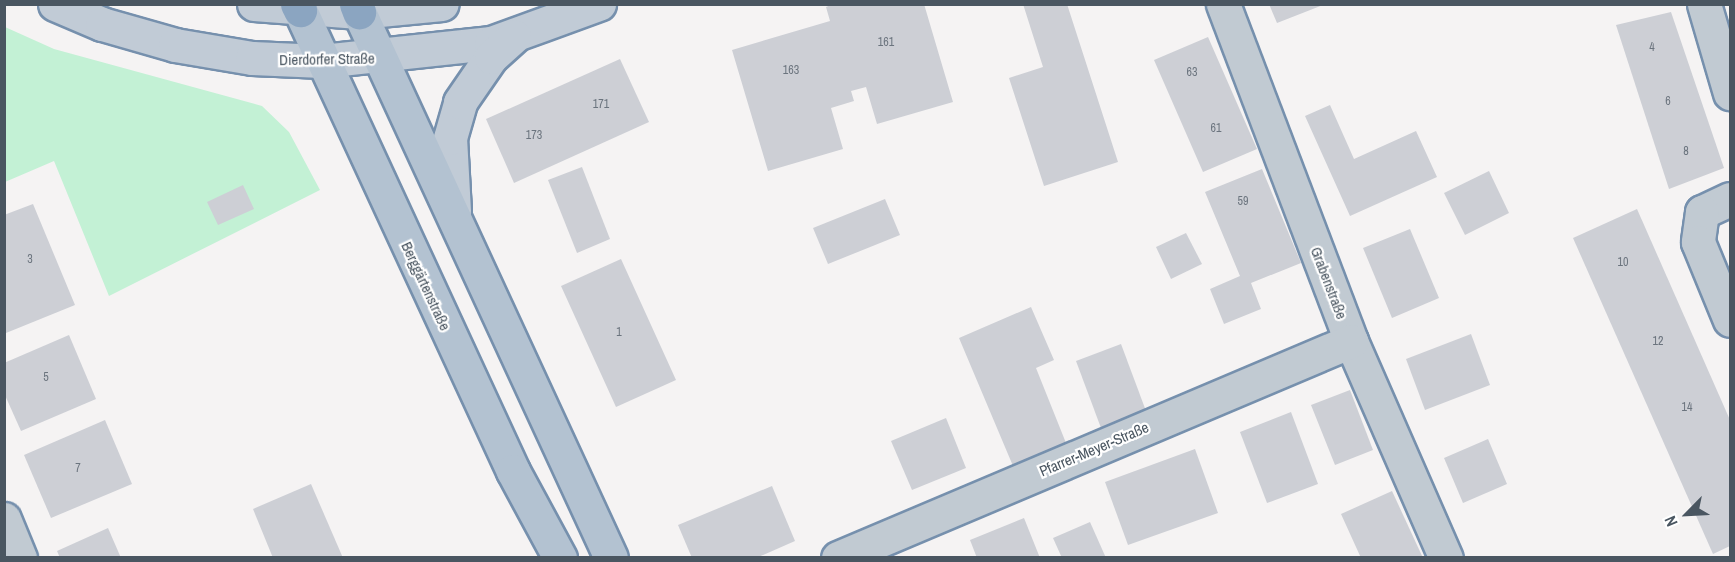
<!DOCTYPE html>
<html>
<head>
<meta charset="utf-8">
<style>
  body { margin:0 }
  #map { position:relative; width:1735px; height:562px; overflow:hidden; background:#f5f3f3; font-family:"Archivo Narrow",sans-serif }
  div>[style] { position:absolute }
  .green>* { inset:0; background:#c3f1d5 }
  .building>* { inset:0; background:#cdcfd5 }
  .roads { filter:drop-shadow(2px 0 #7690ad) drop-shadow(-2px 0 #7690ad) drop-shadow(0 2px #7690ad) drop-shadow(0 -2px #7690ad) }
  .street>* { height:33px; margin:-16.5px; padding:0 16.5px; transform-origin:16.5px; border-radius:16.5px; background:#c1cad2 }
  .secondary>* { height:33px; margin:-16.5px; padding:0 16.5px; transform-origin:16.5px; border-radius:16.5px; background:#c1cbd6 }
  .primary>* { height:33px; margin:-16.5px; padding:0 16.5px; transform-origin:16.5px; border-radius:16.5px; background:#b3c2d1 }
  .highway>* { height:33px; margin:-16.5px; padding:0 16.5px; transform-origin:16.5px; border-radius:16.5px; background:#8ba5c1 }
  span { translate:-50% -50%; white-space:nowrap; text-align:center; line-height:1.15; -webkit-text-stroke:4.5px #fff; paint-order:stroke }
  .number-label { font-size:12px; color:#6b747e }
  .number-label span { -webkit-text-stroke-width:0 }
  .street-label { font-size:15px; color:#4a5661 }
  .frame { position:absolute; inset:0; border:6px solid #4a5661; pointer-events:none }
  .north { position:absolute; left:1657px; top:484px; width:60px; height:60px; -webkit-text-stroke:4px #fff; paint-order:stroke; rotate:246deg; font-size:16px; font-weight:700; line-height:24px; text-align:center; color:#4a5661 }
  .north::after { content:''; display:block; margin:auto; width:21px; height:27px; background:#4a5661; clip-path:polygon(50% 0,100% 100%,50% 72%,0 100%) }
</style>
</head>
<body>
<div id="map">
  <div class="green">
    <div style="clip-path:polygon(5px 27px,54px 49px,262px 106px,289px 132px,320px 190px,109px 296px,54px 161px,5px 182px)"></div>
  </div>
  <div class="building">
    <div style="clip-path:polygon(833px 4px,924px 4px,953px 102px,877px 124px,866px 87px,851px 91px,854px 101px,831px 108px,843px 149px,768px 171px,732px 50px,830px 21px,826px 7px)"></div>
    <div style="clip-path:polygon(1023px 4px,1067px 4px,1118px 162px,1044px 186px,1009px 78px,1043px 67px)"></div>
    <div style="clip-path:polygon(1269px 4px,1323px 4px,1323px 5px,1277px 23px)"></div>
    <div style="clip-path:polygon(1671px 12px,1724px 168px,1669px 189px,1616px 25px)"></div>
    <div style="clip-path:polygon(1208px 37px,1257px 149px,1203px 172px,1154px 60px)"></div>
    <div style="clip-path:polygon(620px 59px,649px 122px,514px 183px,486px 119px)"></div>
    <div style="clip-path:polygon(1330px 105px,1354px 159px,1416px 131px,1437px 177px,1350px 216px,1305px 116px)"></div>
    <div style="clip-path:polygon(582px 167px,610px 239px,577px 253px,548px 180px)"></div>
    <div style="clip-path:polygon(1262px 169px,1301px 263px,1251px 283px,1261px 309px,1224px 324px,1210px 289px,1240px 276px,1205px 192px)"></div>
    <div style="clip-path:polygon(1489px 171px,1509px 213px,1465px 235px,1444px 193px)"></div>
    <div style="clip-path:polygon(243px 185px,254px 209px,218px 225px,207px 202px)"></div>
    <div style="clip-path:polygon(885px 199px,900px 235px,828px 264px,813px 228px)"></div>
    <div style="clip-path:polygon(33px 204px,75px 305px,6px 333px,4px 215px)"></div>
    <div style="clip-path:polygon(1637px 209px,1730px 420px,1730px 546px,1713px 554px,1573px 238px)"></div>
    <div style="clip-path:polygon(1410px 229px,1439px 298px,1392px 318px,1363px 248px)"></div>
    <div style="clip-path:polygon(1186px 233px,1202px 264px,1171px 279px,1156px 247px)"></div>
    <div style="clip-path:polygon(621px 259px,676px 380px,616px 407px,561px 286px)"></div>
    <div style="clip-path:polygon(1031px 307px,1054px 360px,1036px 368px,1066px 443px,1013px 466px,959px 338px)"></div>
    <div style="clip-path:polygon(1471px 334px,1490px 385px,1425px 410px,1406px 359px)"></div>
    <div style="clip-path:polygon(69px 335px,96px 399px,21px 431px,4px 393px,4px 363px)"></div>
    <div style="clip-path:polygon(1121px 344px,1146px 411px,1101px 428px,1076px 361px)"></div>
    <div style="clip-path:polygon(1350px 390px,1373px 450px,1335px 465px,1311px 405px)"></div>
    <div style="clip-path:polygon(1291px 412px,1318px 484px,1267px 503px,1240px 432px)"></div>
    <div style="clip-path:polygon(946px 418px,966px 468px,912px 490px,891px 441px)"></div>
    <div style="clip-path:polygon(105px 420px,132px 484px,51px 518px,24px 455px)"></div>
    <div style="clip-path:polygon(1488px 439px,1507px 484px,1463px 503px,1444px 458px)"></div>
    <div style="clip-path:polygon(1195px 449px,1218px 513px,1128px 545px,1105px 482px)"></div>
    <div style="clip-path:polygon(311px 484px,343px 558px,273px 558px,253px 509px)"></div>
    <div style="clip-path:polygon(772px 486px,795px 541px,756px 558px,692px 558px,678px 525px)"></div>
    <div style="clip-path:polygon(1392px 491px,1423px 558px,1361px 558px,1341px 514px)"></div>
    <div style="clip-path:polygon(1024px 518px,1040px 558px,977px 558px,970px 540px)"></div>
    <div style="clip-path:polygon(1090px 522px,1106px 558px,1062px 558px,1053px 538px)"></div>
    <div style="clip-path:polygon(108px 528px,121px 558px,60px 558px,57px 551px)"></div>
  </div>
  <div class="roads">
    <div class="street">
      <div style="left:1223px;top:4px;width:360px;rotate:69.2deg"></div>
      <div style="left:1351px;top:341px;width:237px;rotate:66.4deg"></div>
      <div style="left:1704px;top:4px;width:93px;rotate:73.7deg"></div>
      <div style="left:1730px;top:199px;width:31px;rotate:155deg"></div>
      <div style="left:1702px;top:212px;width:30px;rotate:98deg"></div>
      <div style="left:1698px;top:242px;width:84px;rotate:67.7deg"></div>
      <div style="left:4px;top:519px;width:42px;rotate:67.7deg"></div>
      <div style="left:838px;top:558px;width:557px;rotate:-22.93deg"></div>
    </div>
    <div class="secondary">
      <div style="left:55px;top:4px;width:51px;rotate:23.1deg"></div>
      <div style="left:102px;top:24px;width:76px;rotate:16deg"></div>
      <div style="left:175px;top:45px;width:78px;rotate:9.6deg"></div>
      <div style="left:252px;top:58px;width:70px;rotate:2.5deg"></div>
      <div style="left:322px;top:61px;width:170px;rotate:-6.1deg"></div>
      <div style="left:491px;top:43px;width:115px;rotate:-19.9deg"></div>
      <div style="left:254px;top:4px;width:105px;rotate:4.4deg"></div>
      <div style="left:359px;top:12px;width:83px;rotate:-5.5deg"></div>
      <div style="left:454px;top:211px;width:73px;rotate:-93.1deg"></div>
      <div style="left:450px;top:138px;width:37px;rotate:-74deg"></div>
      <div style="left:460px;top:102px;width:55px;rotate:-55.4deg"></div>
      <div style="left:491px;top:57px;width:31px;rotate:-42deg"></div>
    </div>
    <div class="primary">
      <div style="left:300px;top:10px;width:508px;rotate:65.2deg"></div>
      <div style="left:513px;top:471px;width:99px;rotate:61.6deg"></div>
      <div style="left:359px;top:12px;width:601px;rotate:65.22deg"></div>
    </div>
    <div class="highway">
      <div style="left:297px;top:4px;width:7px;rotate:63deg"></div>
      <div style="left:356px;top:4px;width:9px;rotate:69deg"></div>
    </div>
  </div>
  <div class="number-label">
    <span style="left:886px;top:43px">161</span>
    <span style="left:1652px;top:48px">4</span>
    <span style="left:791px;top:71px">163</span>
    <span style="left:1192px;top:73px">63</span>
    <span style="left:1668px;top:102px">6</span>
    <span style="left:601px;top:105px">171</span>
    <span style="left:1216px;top:129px">61</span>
    <span style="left:534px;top:136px">173</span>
    <span style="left:1686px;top:152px">8</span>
    <span style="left:1243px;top:202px">59</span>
    <span style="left:30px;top:260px">3</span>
    <span style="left:1623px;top:263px">10</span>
    <span style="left:619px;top:333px">1</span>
    <span style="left:1658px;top:342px">12</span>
    <span style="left:46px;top:378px">5</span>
    <span style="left:1687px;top:408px">14</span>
    <span style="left:78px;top:469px">7</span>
  </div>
  <div class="street-label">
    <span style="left:327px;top:59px;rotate:-1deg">Dierdorfer Straße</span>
    <span style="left:1329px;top:283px;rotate:69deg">Grabenstraße</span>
    <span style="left:426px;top:286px;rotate:65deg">Berggärtenstraße</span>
    <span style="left:1094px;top:449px;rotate:-23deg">Pfarrer-Meyer-Straße</span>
  </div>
  <div class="frame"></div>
  <div class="north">N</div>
</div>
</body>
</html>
